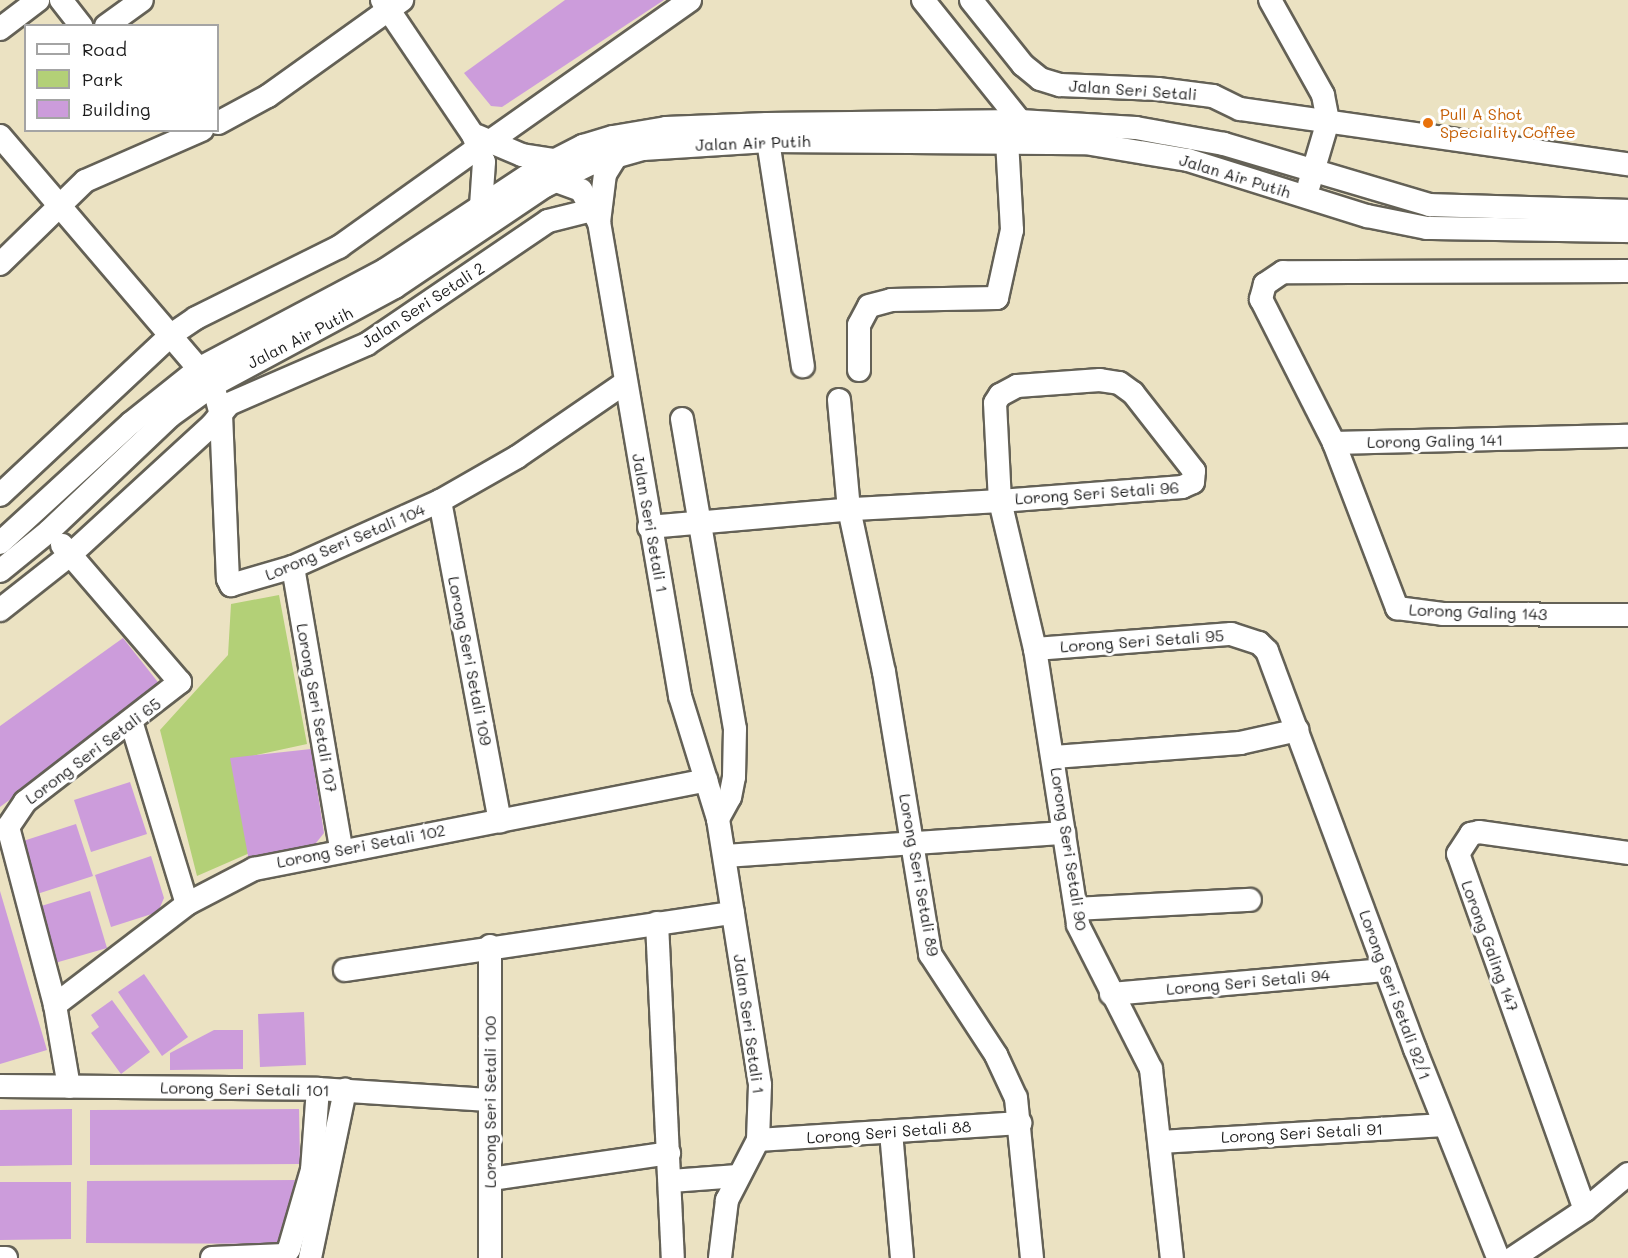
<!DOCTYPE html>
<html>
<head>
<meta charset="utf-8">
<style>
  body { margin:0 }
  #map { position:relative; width:1628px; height:1258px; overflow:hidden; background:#ebe2c2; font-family:Mali,sans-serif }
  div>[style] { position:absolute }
  .green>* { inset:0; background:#b3d077 }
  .building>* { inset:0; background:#cc9cdb }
  .roads { filter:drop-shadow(2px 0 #646156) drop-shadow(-2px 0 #646156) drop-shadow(0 2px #646156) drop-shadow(0 -2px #646156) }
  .minor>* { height:22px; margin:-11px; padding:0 11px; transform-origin:11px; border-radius:11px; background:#fff }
  .dots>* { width:16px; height:16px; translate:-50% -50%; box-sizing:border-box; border:3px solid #fff; border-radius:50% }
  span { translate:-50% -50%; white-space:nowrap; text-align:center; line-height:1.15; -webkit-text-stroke:6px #fff; paint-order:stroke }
  .street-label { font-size:16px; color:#1c1c1c }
  .food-label { font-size:16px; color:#c56008 }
  .left { translate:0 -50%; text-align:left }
  .legend { position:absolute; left:24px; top:24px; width:195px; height:108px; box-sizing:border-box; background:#fff; border:2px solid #a4a4a4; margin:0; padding:8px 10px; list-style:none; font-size:18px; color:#1c1c1c }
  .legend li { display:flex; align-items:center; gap:12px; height:30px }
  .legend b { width:30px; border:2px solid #a4a4a4 }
</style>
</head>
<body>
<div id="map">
  <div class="green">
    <div style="clip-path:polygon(279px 595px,307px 744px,234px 760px,252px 852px,197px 876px,160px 730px,228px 655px,231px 604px)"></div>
  </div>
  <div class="building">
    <div style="clip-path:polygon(565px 0,664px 0,502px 107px,491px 106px,464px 73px)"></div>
    <div style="clip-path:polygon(123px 638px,161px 686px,0 807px,0 726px)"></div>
    <div style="clip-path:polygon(311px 749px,324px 833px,312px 848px,249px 861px,230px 758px)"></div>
    <div style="clip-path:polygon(130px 782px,147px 834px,91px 852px,74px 800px)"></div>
    <div style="clip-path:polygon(76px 824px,93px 876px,37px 894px,20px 842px)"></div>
    <div style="clip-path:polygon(151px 856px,164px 898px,158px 912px,111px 927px,95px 875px)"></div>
    <div style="clip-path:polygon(0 891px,47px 1050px,0 1064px)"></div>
    <div style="clip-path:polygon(90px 891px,107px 948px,55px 963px,38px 907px)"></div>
    <div style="clip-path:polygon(144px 974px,188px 1037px,162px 1056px,118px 992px)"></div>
    <div style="clip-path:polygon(112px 1000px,150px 1052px,121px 1074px,91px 1033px,99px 1027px,91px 1015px)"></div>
    <div style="clip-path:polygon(304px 1012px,306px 1065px,260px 1067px,258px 1014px)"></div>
    <div style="clip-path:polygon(214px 1030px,243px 1030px,243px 1069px,170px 1070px,170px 1053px)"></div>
    <div style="clip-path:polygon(72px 1109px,72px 1165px,0 1166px,0 1110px)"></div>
    <div style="clip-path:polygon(299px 1109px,300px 1164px,90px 1165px,90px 1110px)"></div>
    <div style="clip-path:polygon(295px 1180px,281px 1244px,86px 1243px,87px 1181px)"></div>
    <div style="clip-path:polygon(0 1182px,71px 1182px,71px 1239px,0 1240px)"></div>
  </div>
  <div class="roads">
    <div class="minor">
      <div style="left:61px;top:0;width:33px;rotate:52deg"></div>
      <div style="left:382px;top:0;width:163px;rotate:56deg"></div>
      <div style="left:473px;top:135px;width:29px;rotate:68deg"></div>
      <div style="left:484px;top:162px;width:44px;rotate:93.9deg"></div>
      <div style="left:923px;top:0;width:155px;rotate:51.3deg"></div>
      <div style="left:971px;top:0;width:83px;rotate:51.3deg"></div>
      <div style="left:1023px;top:65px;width:22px;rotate:39deg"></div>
      <div style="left:1040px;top:79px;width:21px;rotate:17deg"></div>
      <div style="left:1060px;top:85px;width:98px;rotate:2.3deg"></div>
      <div style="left:1158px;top:89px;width:55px;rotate:7.3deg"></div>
      <div style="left:1213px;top:96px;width:30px;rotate:26deg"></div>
      <div style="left:1240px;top:109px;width:392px;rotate:8.1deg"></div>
      <div style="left:1270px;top:0;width:109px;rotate:60.8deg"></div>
      <div style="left:1323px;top:95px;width:26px;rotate:79deg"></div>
      <div style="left:1328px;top:121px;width:67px;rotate:106.5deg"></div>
      <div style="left:106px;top:26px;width:44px;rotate:-35.8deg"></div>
      <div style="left:0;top:29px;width:48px;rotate:-37.3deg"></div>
      <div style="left:218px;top:123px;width:57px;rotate:-28.4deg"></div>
      <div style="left:268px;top:96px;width:165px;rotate:-35.6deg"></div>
      <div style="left:0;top:136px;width:328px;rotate:49.5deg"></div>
      <div style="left:213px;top:385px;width:30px;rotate:75deg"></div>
      <div style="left:221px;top:414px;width:165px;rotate:87.6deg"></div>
      <div style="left:228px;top:579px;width:7px;rotate:63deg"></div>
      <div style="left:231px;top:585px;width:65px;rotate:-16.2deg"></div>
      <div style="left:293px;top:567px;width:161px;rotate:-24.2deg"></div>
      <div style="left:440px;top:501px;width:89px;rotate:-29.7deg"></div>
      <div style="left:517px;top:457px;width:132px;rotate:-34.5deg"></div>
      <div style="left:477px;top:136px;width:49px;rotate:22.9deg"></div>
      <div style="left:522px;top:155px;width:31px;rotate:9deg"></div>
      <div style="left:768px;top:141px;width:228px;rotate:81.2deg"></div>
      <div style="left:489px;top:142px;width:246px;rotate:-35.2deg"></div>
      <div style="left:617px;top:155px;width:22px;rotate:122deg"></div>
      <div style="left:605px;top:174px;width:48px;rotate:97.1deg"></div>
      <div style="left:599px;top:222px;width:481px;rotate:80.3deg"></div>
      <div style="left:680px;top:696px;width:129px;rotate:72.8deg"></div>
      <div style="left:718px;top:819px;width:269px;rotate:81deg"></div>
      <div style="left:760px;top:1085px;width:55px;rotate:92.1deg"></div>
      <div style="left:758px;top:1140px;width:68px;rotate:117.3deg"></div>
      <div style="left:727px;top:1200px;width:58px;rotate:96.9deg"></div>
      <div style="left:556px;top:181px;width:27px;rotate:20deg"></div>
      <div style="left:581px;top:190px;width:37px;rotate:61deg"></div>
      <div style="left:0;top:264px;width:119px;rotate:-44.3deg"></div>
      <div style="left:85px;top:181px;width:128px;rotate:-23.6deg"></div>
      <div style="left:1628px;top:271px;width:345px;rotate:179.8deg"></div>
      <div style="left:1283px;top:272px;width:22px;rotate:146deg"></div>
      <div style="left:1265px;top:284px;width:16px;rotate:105deg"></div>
      <div style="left:1261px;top:299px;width:161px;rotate:63.1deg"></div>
      <div style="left:1334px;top:443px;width:177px;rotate:69.1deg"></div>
      <div style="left:1397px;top:608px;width:46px;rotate:7.4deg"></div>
      <div style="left:1443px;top:614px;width:185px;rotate:0.3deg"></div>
      <div style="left:859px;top:370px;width:45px;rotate:-90deg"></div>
      <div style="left:859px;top:325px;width:21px;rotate:-62deg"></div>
      <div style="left:869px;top:306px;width:23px;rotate:-15deg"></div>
      <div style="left:891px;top:300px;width:106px;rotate:-1.1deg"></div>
      <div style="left:997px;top:298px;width:70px;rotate:-77.6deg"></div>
      <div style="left:1012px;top:230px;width:89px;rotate:-93.2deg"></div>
      <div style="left:839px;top:400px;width:109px;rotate:84.8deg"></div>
      <div style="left:849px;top:509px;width:167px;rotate:77.9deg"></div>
      <div style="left:884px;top:672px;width:286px;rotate:80.7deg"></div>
      <div style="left:930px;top:954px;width:121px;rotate:56.8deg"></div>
      <div style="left:996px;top:1055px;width:47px;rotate:65.1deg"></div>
      <div style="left:1016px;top:1098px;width:161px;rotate:84.3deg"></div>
      <div style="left:682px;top:419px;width:314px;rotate:80.3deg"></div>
      <div style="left:735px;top:729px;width:48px;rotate:91.2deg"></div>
      <div style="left:734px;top:777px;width:20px;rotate:101deg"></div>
      <div style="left:730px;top:797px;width:25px;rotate:119deg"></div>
      <div style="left:1334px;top:443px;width:294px;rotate:-1.4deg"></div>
      <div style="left:0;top:495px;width:234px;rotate:-43.1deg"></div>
      <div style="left:171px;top:335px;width:30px;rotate:-34deg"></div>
      <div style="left:196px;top:318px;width:160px;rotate:-26.4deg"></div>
      <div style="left:339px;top:247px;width:171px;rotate:-35.5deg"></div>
      <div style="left:440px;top:501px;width:326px;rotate:79.4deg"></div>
      <div style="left:649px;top:527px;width:206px;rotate:-5deg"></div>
      <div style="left:854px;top:509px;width:75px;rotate:-3.1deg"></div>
      <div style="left:929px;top:505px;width:71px;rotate:-3.2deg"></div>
      <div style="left:1000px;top:501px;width:183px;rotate:-4.4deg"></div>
      <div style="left:1182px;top:487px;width:12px;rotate:-24deg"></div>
      <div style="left:1193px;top:482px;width:11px;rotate:-85deg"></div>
      <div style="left:1194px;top:471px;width:99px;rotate:-128deg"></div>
      <div style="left:1133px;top:393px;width:17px;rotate:-144deg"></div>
      <div style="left:1119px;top:383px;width:19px;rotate:-171deg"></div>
      <div style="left:1100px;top:380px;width:83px;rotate:175.9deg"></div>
      <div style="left:1017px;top:386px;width:19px;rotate:152deg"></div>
      <div style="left:1000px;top:395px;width:9px;rotate:122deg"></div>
      <div style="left:995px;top:403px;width:98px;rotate:87.1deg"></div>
      <div style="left:1000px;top:501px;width:152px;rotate:76.7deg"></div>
      <div style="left:1035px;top:649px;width:279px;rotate:81.1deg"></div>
      <div style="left:1078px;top:925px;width:161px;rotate:63.1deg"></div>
      <div style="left:1151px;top:1069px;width:190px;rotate:83.7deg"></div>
      <div style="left:0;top:543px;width:178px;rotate:-42.5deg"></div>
      <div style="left:131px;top:423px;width:88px;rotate:-38.6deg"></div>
      <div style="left:200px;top:368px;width:209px;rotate:-27.9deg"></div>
      <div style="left:385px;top:270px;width:181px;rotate:-33.5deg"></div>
      <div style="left:536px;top:170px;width:53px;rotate:-27.1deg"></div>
      <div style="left:583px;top:146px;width:31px;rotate:-17deg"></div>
      <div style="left:613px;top:137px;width:54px;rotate:-9.6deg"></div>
      <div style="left:666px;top:128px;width:101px;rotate:-2.3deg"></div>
      <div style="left:767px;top:124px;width:253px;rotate:-0.7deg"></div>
      <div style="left:1020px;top:121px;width:116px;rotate:3.5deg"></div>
      <div style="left:1136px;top:128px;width:89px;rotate:10.3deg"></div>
      <div style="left:1224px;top:144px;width:215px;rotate:16.5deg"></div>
      <div style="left:1430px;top:205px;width:198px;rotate:1.7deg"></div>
      <div style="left:62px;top:545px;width:181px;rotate:49.3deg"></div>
      <div style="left:180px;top:682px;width:196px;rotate:142.3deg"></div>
      <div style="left:25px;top:802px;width:30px;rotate:124deg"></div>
      <div style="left:8px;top:827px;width:184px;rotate:75.2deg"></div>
      <div style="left:55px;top:1005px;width:83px;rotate:80.3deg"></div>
      <div style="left:293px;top:567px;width:286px;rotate:80.3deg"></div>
      <div style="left:0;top:571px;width:63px;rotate:-39.2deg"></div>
      <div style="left:49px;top:531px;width:167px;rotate:-43.5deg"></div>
      <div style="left:170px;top:416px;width:53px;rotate:-35.8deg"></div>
      <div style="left:213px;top:385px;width:207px;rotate:-28.3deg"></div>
      <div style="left:395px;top:287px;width:181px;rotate:-34deg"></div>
      <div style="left:545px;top:186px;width:50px;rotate:-26.1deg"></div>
      <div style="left:590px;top:164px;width:55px;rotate:-15.8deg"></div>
      <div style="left:643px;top:149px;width:125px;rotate:-3.7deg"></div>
      <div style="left:768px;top:141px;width:317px;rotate:0.4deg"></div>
      <div style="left:1085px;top:143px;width:104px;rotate:9.4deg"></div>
      <div style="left:1188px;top:160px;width:188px;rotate:17.4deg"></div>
      <div style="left:1367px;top:216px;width:61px;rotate:11.3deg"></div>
      <div style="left:1427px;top:228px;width:201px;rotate:0.9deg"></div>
      <div style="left:0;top:610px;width:89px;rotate:-38.2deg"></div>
      <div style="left:70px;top:555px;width:193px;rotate:-42.5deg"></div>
      <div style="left:212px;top:425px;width:27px;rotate:-51deg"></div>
      <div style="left:229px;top:404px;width:150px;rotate:-23.5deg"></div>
      <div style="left:367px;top:344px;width:219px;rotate:-34.2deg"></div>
      <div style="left:548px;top:221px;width:45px;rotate:-14deg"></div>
      <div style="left:1035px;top:649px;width:197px;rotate:-4.4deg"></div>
      <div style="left:1231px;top:634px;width:29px;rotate:18deg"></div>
      <div style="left:1259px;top:643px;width:11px;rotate:45deg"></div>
      <div style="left:1267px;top:651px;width:425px;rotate:69.6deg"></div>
      <div style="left:1415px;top:1049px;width:225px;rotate:68.3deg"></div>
      <div style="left:131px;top:721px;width:191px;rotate:73deg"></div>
      <div style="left:1054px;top:757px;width:187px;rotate:-4.3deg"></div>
      <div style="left:1240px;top:743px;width:59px;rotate:-12.6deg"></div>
      <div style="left:725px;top:856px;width:340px;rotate:-3.9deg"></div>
      <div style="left:1076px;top:909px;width:174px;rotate:-3deg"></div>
      <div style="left:657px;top:923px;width:335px;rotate:87.3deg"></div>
      <div style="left:490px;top:946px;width:312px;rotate:90deg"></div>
      <div style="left:345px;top:970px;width:392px;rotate:-8.4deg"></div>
      <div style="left:1111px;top:994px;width:275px;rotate:-5deg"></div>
      <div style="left:55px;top:1005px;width:166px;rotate:-37.4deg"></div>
      <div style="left:187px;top:904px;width:76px;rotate:-27.6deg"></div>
      <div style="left:254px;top:869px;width:461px;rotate:-11.1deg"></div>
      <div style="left:0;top:1086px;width:318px;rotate:0.5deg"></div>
      <div style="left:318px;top:1089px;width:171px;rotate:3.7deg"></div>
      <div style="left:891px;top:1132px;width:126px;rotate:85deg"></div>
      <div style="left:758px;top:1140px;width:263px;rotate:-3.7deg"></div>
      <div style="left:1160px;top:1142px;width:285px;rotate:-3.4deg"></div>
      <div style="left:491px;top:1179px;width:180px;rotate:-8.3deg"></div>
      <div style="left:671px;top:1181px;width:67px;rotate:-4.3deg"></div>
      <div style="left:1585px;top:1210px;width:378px;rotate:-109.6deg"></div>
      <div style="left:1458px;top:854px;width:24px;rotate:-57deg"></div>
      <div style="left:1471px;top:834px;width:8px;rotate:-14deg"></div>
      <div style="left:1479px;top:832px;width:150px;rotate:8deg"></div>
      <div style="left:0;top:1258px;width:6px"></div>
      <div style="left:212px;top:1258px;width:73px;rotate:-2.4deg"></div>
      <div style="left:285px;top:1255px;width:7px;rotate:-56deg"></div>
      <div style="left:289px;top:1249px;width:82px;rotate:-73.8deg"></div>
      <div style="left:312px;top:1170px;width:81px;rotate:-85.8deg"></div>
      <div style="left:310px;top:1258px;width:172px;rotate:-78.2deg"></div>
      <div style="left:1513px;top:1258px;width:87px;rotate:-33.7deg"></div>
      <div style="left:1585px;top:1210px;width:56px;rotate:-39.9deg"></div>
    </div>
  </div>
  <div class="dots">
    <div style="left:1428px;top:123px;background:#e8710a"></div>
  </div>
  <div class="street-label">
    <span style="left:1133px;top:90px;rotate:4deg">Jalan Seri Setali</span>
    <span style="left:753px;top:143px;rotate:-2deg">Jalan Air Putih</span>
    <span style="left:1235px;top:176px;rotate:17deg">Jalan Air Putih</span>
    <span style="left:423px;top:305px;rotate:-33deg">Jalan Seri Setali 2</span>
    <span style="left:300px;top:338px;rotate:-27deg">Jalan Air Putih</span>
    <span style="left:1435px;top:441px;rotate:-1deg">Lorong Galing 141</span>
    <span style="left:1097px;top:493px;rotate:-4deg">Lorong Seri Setali 96</span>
    <span style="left:650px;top:523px;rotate:80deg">Jalan Seri Setali 1</span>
    <span style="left:345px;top:542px;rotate:-23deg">Lorong Seri Setali 104</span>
    <span style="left:1478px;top:612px;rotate:2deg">Lorong Galing 143</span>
    <span style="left:1142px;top:641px;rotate:-4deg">Lorong Seri Setali 95</span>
    <span style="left:470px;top:661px;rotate:79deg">Lorong Seri Setali 109</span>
    <span style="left:317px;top:708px;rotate:80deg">Lorong Seri Setali 107</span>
    <span style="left:93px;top:751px;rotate:-37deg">Lorong Seri Setali 65</span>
    <span style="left:361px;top:846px;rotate:-11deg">Lorong Seri Setali 102</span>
    <span style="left:1069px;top:849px;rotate:81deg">Lorong Seri Setali 90</span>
    <span style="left:919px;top:875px;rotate:80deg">Lorong Seri Setali 89</span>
    <span style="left:1490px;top:946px;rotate:70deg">Lorong Galing 147</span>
    <span style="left:1248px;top:982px;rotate:-5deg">Lorong Seri Setali 94</span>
    <span style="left:1395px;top:995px;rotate:70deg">Lorong Seri Setali 92/1</span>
    <span style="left:749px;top:1024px;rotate:82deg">Jalan Seri Setali 1</span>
    <span style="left:245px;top:1089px;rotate:1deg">Lorong Seri Setali 101</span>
    <span style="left:490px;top:1102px;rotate:-90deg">Lorong Seri Setali 100</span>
    <span style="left:889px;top:1132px;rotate:-4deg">Lorong Seri Setali 88</span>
    <span style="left:1302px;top:1133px;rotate:-3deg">Lorong Seri Setali 91</span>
  </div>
  <div class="food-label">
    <span class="left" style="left:1440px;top:123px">Pull A Shot<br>Speciality Coffee</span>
  </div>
  <ul class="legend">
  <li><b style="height:8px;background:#fff"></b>Road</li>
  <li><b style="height:16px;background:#b3d077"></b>Park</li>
  <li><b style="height:16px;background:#cc9cdb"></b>Building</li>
  </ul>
</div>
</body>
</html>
